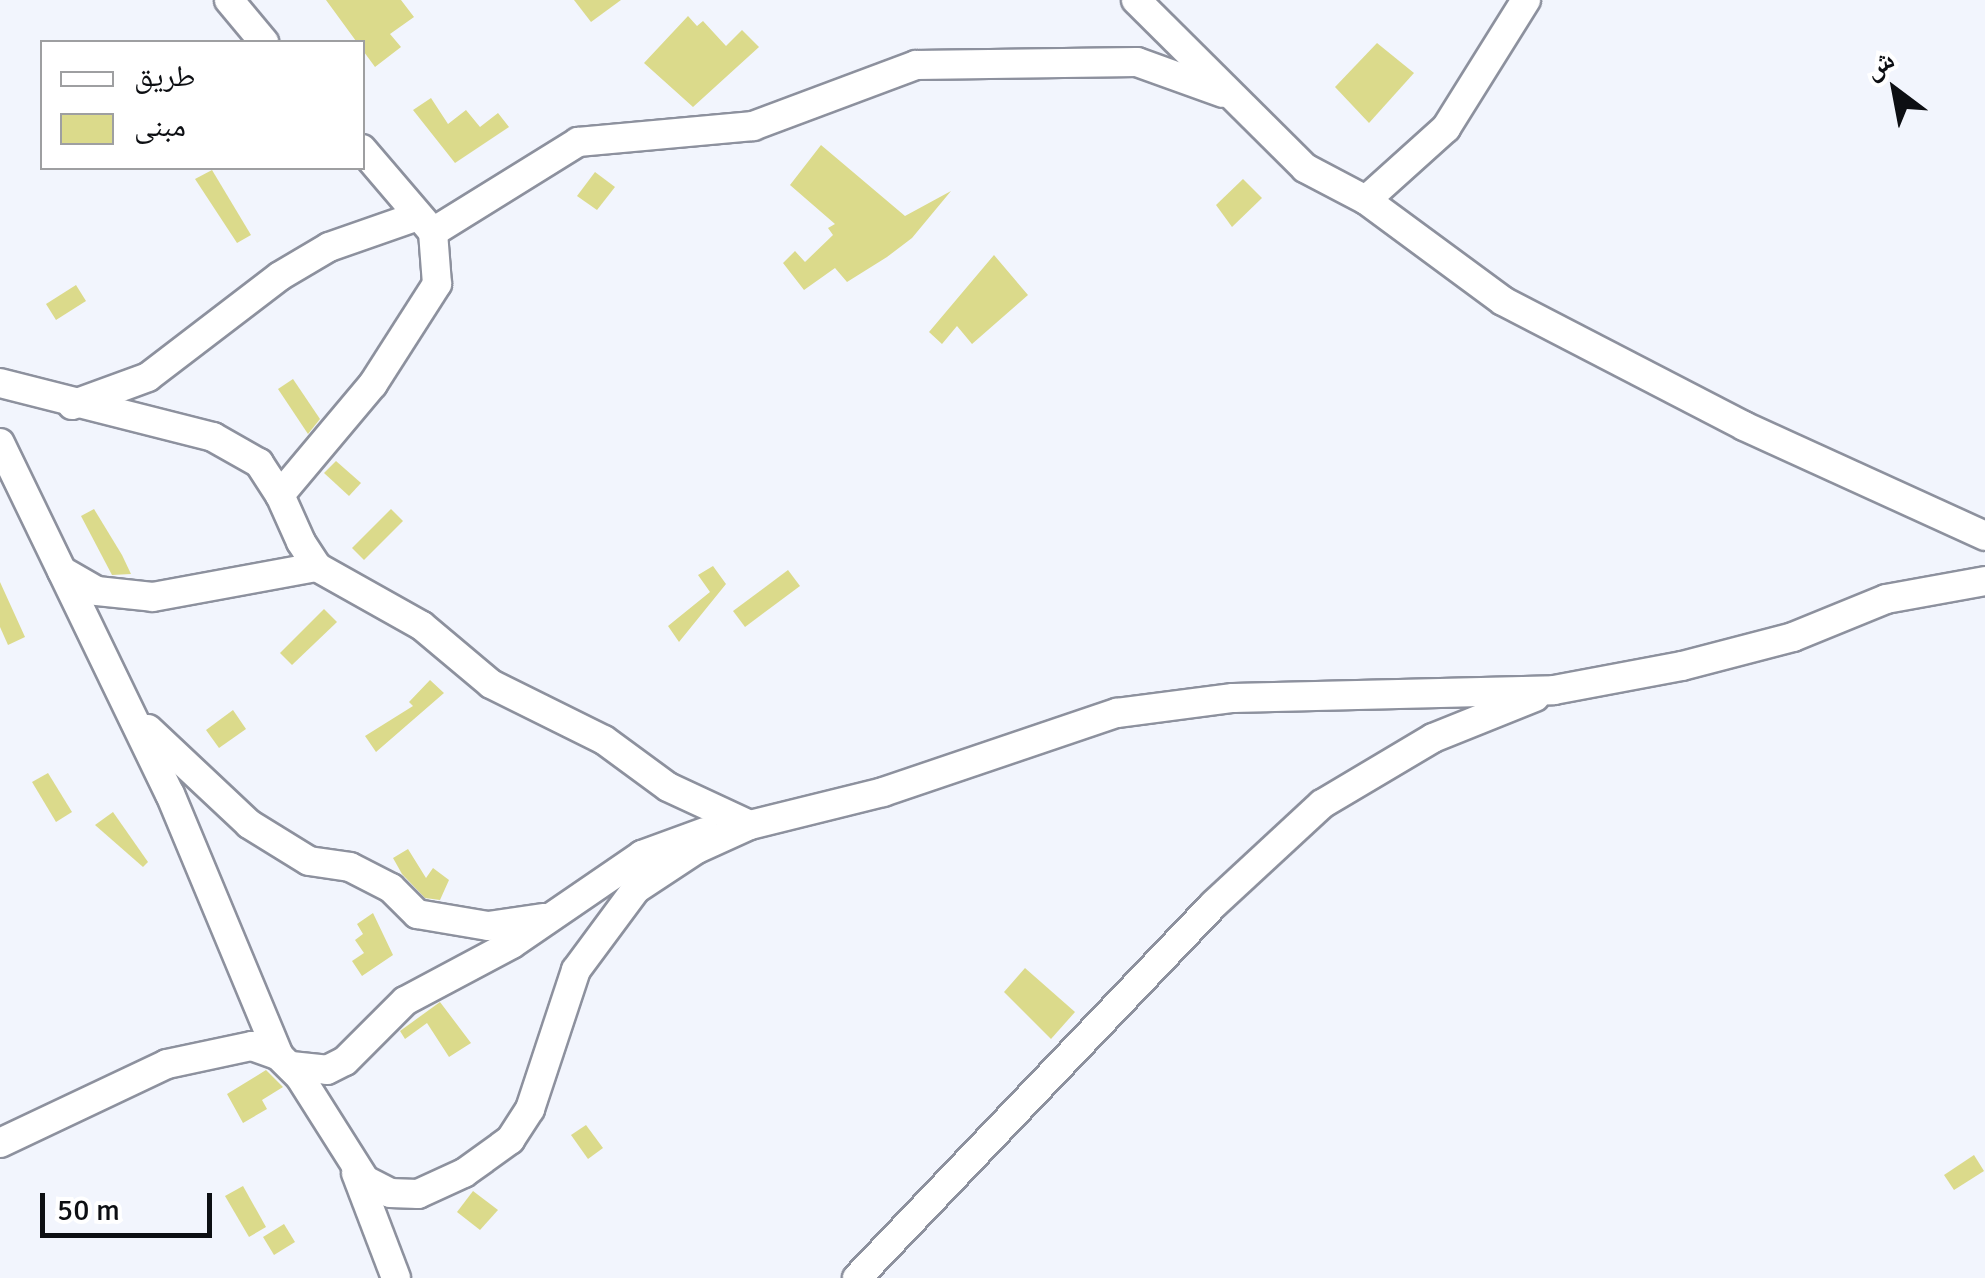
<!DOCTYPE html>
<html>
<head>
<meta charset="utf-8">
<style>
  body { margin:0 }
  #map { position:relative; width:1985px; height:1278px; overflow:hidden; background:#f2f5fd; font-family:Signika,"Noto Naskh Arabic",sans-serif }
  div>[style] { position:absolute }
  .building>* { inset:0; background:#dbda8b }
  .roads { filter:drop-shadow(2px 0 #8d919e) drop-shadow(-2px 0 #8d919e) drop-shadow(0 2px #8d919e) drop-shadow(0 -2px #8d919e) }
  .minor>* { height:28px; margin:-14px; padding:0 14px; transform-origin:14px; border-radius:14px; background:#fff }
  span { translate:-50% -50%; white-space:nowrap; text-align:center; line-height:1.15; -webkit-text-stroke:9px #fff; paint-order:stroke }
  .legend { position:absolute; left:40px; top:40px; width:325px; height:130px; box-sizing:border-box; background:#fff; border:2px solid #9e9fa1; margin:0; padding:12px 18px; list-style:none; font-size:30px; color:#0d0f13 }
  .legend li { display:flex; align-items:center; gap:20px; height:50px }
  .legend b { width:50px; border:2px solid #9e9fa1 }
  .north { position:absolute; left:1845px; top:40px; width:100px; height:100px; -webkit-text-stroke:8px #fff; paint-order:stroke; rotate:328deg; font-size:28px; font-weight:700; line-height:40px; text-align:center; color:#0d0f13 }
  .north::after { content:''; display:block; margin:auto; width:35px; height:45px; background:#0d0f13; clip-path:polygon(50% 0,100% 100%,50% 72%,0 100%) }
  .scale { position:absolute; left:40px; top:1193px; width:172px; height:45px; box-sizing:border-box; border:5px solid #0d0f13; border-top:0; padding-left:12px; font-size:30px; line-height:35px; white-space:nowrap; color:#0d0f13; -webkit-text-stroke:8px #fff; paint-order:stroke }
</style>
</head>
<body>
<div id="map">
  <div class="building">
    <div style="clip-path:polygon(326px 0,401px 0,414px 17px,390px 34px,401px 47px,375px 67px)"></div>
    <div style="clip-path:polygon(574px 0,621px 0,591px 22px)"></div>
    <div style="clip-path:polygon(688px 16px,697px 26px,703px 21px,726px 46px,742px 30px,759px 47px,693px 107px,644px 63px)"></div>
    <div style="clip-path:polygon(1377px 43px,1414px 73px,1369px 123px,1335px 87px)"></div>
    <div style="clip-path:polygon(431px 98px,448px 124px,466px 110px,480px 127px,498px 113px,509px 127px,455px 163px,413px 110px)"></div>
    <div style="clip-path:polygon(821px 145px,905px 216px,951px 191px,912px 238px,887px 257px,847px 282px,835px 268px,804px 290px,783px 263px,795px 251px,805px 262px,833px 235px,828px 228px,835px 224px,790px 185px)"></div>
    <div style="clip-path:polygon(212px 170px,251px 235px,237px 243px,195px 179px)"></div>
    <div style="clip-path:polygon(595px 172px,615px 187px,597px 210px,577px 196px)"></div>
    <div style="clip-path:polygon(1243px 179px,1262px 198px,1232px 227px,1216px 205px)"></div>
    <div style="clip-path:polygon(994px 255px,1028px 295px,972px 344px,957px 326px,942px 344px,929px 332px)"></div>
    <div style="clip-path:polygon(76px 285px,86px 301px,56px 320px,46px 304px)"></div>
    <div style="clip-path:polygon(293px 379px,320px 419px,308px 434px,278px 389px)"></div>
    <div style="clip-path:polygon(336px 461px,361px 483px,349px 496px,324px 473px)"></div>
    <div style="clip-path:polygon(94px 509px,122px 555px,131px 574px,112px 575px,81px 516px)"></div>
    <div style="clip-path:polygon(391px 509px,403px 521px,364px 560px,352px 548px)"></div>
    <div style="clip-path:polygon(713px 566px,726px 584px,679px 642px,668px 626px,710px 592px,698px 575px)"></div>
    <div style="clip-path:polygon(788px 570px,800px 586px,745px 627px,733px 611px)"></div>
    <div style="clip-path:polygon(0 582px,25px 637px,8px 645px,0 627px)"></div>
    <div style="clip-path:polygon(324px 609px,337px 622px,292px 665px,280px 653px)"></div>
    <div style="clip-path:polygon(430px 680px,444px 693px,376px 752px,365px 736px,413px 706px,409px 702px)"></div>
    <div style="clip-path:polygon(233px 710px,246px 729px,219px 748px,206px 730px)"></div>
    <div style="clip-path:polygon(48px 773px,72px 812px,56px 822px,32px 782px)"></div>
    <div style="clip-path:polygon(113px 812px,148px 862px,143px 867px,95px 825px)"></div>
    <div style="clip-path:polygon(408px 849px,426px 878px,433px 868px,449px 880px,440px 900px,425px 898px,402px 874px,393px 858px)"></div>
    <div style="clip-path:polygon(373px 913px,393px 955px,362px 976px,352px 961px,364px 953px,355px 940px,363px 934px,357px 924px)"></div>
    <div style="clip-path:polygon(1025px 968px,1075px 1012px,1051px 1039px,1004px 992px)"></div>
    <div style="clip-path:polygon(440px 1002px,471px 1043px,449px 1057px,427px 1023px,405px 1039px,400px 1031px)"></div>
    <div style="clip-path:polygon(266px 1070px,283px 1087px,262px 1100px,267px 1109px,243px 1123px,227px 1094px)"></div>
    <div style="clip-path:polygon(586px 1125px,603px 1148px,588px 1159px,571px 1135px)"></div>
    <div style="clip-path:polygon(1974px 1155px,1984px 1171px,1954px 1190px,1944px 1175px)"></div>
    <div style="clip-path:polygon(243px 1186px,266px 1227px,249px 1237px,225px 1196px)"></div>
    <div style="clip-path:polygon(473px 1191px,498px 1210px,480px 1230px,457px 1212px)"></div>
    <div style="clip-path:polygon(284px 1224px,295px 1242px,274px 1255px,263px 1237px)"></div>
  </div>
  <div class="roads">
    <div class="minor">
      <div style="left:229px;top:0;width:55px;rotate:50.2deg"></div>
      <div style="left:1136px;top:0;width:238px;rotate:44.8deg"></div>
      <div style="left:1305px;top:168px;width:69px;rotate:27.7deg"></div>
      <div style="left:1366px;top:200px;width:170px;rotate:36.4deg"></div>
      <div style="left:1503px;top:301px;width:271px;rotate:27.4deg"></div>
      <div style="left:1744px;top:426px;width:265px;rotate:24.5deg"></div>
      <div style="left:362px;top:149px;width:109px;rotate:49.5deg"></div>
      <div style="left:433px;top:232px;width:171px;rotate:-31.8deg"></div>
      <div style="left:578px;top:142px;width:176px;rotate:-5.2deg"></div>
      <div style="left:753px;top:126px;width:174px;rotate:-20.5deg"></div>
      <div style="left:916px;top:65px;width:221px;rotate:-0.8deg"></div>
      <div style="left:1137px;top:62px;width:91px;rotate:19.8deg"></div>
      <div style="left:1366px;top:200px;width:108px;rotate:-42deg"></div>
      <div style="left:1446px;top:128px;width:151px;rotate:-58deg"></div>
      <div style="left:433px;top:232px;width:52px;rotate:85.6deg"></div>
      <div style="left:437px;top:284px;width:119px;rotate:122.6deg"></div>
      <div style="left:373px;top:384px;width:145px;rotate:130deg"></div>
      <div style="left:280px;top:495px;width:51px;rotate:65.9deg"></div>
      <div style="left:301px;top:542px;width:30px;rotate:57deg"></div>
      <div style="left:317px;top:567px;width:120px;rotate:29.3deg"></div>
      <div style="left:422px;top:626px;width:90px;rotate:40deg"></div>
      <div style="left:491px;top:684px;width:126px;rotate:26.4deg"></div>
      <div style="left:604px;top:740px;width:79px;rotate:36.3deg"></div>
      <div style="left:668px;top:787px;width:90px;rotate:24.9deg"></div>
      <div style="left:0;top:383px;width:220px;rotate:14.2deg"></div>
      <div style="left:213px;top:437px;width:53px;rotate:29.5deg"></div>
      <div style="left:259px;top:463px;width:38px;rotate:57deg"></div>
      <div style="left:72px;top:405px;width:81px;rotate:-20.2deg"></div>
      <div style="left:148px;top:377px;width:166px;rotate:-37.4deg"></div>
      <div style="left:280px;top:276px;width:57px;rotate:-30.6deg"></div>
      <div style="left:329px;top:247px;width:94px;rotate:-19.2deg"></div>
      <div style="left:0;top:443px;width:390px;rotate:64.2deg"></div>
      <div style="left:170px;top:794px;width:284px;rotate:67.4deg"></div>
      <div style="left:62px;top:571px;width:40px;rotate:29.7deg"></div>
      <div style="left:97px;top:591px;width:56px;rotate:6.1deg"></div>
      <div style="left:153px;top:597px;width:167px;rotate:-10.4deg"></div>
      <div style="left:148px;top:729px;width:139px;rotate:43.2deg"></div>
      <div style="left:249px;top:824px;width:70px;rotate:31.7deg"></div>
      <div style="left:309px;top:861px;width:41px;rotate:8.3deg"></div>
      <div style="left:350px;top:867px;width:46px;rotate:27.1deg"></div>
      <div style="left:391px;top:888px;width:37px;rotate:45deg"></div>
      <div style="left:417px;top:914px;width:72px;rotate:9.6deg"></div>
      <div style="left:488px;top:926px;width:57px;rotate:-8.1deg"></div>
      <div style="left:291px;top:1066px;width:36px;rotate:6deg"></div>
      <div style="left:327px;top:1070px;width:20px;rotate:-27deg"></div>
      <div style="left:345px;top:1061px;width:85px;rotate:-45deg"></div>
      <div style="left:405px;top:1001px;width:121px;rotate:-28deg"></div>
      <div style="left:512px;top:944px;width:158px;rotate:-34.4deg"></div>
      <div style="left:642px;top:855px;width:67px;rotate:-20.1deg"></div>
      <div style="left:0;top:1143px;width:185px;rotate:-25.3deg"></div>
      <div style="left:167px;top:1064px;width:87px;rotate:-12deg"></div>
      <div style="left:252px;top:1046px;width:29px;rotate:20deg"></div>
      <div style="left:279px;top:1056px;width:30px;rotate:45deg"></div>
      <div style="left:300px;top:1077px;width:122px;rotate:57.7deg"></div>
      <div style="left:365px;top:1180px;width:28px;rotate:27deg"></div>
      <div style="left:390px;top:1193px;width:28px;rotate:2deg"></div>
      <div style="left:418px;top:1194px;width:51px;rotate:-24.5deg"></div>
      <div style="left:464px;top:1173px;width:57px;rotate:-35.7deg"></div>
      <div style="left:510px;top:1140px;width:37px;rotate:-57deg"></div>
      <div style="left:530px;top:1109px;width:146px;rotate:-71.7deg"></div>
      <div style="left:576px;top:970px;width:101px;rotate:-53.5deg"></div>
      <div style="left:636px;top:889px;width:73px;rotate:-33.3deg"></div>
      <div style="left:697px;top:849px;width:58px;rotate:-24.4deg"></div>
      <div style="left:750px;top:825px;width:137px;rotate:-13.9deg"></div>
      <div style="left:883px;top:792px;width:247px;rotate:-18.7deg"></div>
      <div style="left:1117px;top:713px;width:117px;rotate:-7.4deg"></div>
      <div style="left:1233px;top:698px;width:321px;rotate:-1.4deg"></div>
      <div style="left:1554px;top:690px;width:130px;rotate:-10.6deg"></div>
      <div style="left:1682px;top:666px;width:115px;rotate:-14.6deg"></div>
      <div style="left:1793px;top:637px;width:100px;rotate:-22.2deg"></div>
      <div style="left:1886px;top:599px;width:101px;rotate:-10.3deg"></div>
      <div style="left:356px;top:1173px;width:112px;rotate:69.1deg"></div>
      <div style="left:857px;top:1278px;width:517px;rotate:-46.33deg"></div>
      <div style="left:1214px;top:904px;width:147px;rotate:-42.8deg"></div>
      <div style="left:1322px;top:804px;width:129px;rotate:-30.7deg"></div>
      <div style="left:1433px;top:738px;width:110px;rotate:-21.9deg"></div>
    </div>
  </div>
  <ul class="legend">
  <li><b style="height:12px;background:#fff"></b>طريق</li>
  <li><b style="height:28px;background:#dbda8b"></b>مبنى</li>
  </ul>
  <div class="north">ش</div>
  <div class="scale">50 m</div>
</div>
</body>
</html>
